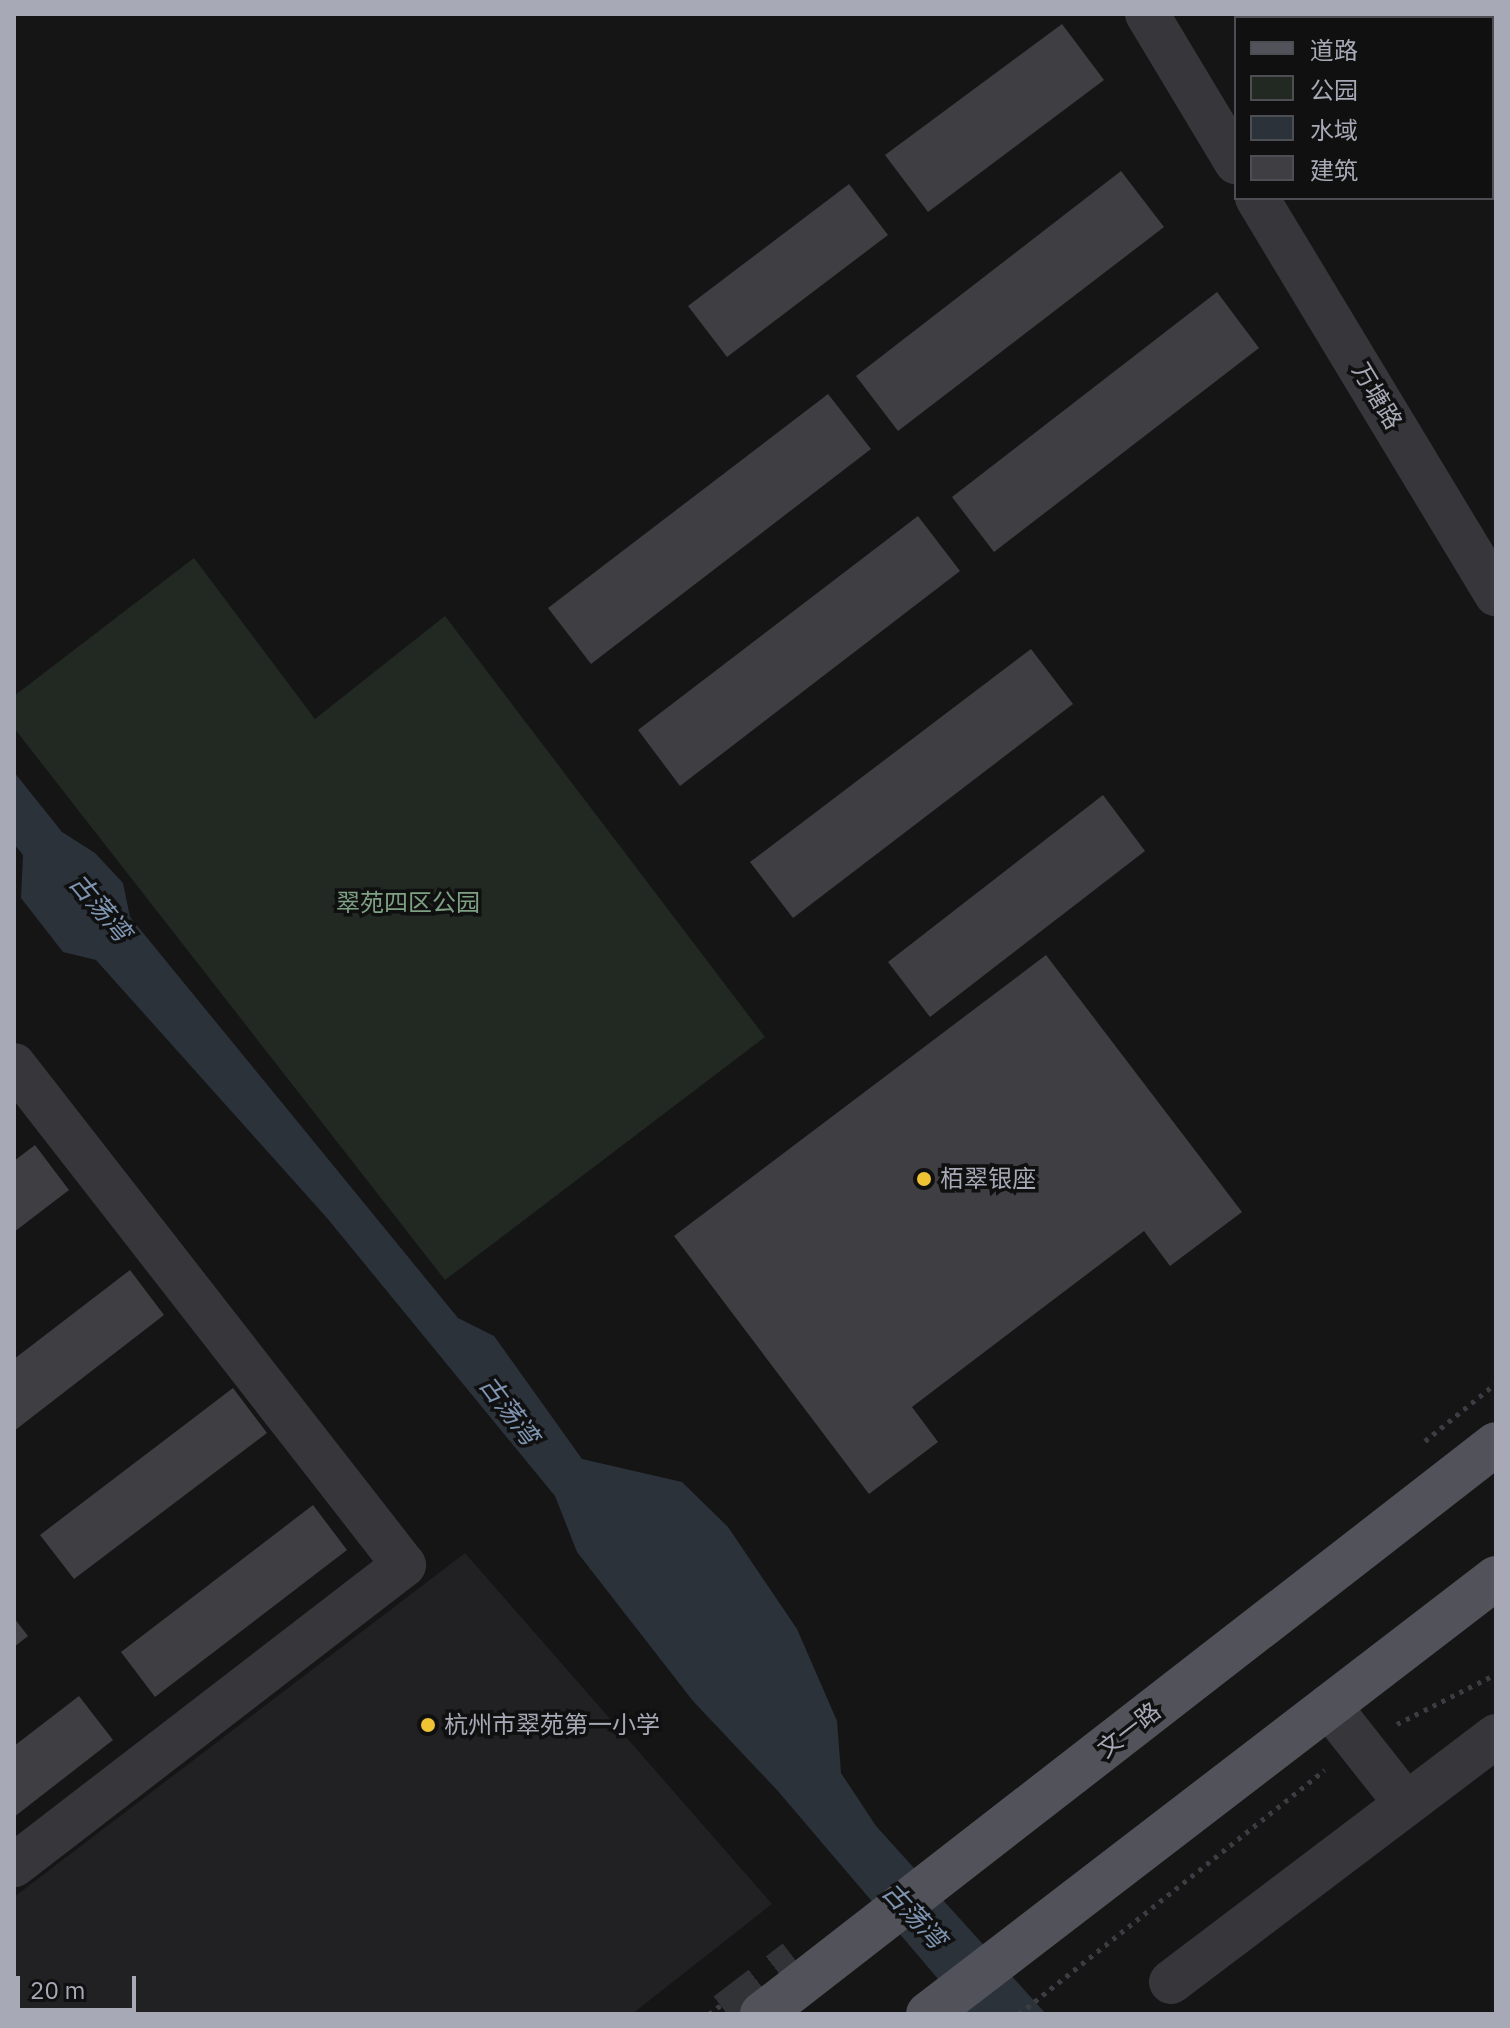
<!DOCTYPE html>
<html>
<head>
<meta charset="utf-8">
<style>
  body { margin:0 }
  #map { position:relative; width:1510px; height:2028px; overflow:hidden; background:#151516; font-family:"IBM Plex Sans","Noto Sans SC",sans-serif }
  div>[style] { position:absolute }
  .built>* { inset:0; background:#212123 }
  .green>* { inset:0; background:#212922 }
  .water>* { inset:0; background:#2b323a }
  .building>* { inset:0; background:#3f3f43 }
  .highway-tunnel>* { height:44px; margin-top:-22px; transform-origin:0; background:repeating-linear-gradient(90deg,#323336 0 44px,transparent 0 66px) }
  .path>* { height:5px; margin-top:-2.5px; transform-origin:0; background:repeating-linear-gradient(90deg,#3c3d42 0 4px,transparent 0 10px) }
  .minor>* { height:44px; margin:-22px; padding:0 22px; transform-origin:22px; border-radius:22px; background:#36363b }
  .major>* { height:44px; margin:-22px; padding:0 22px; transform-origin:22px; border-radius:22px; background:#52535a }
  .dots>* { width:22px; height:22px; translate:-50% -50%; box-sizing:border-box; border:4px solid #101011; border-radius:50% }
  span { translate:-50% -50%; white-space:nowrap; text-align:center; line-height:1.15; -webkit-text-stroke:7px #101011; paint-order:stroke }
  .street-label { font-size:24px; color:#a7aab6 }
  .park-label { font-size:24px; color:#7ea184 }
  .poi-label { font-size:24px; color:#a7aab6 }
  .left { translate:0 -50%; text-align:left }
  .water-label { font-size:26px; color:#7e94b1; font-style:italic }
  .frame { position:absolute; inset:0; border:16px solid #a7aab6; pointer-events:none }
  .legend { position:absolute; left:1234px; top:16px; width:260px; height:184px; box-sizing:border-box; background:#101011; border:2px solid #4c4e53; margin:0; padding:10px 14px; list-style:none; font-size:24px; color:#a7aab6 }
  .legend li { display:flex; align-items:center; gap:16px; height:40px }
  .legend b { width:40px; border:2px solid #4c4e53 }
  .scale { position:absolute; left:16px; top:1976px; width:120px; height:36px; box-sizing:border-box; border:4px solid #a7aab6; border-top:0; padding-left:10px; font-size:24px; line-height:28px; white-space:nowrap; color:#a7aab6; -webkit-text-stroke:6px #101011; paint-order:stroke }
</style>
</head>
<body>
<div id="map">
  <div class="built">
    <div style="clip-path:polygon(1268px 14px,1417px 14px,1271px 18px)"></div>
    <div style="clip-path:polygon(465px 1553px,772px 1904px,632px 2014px,14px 2014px,14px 1897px)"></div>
  </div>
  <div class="green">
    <div style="clip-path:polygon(194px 558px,315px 719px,445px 616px,765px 1037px,445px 1280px,14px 728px,14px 696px)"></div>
  </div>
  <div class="water">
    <div style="clip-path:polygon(14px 772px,62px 832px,95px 853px,123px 883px,130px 917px,458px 1318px,494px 1336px,582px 1459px,682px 1482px,728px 1527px,797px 1629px,837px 1721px,841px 1773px,876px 1826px,1046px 2014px,968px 2014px,777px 1790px,693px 1701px,577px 1552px,555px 1496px,327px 1218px,96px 960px,63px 952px,21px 898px,23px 855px,14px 844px)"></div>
  </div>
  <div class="building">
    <div style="clip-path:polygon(1062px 24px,1104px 80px,928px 212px,885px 155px)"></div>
    <div style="clip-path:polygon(1121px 171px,1164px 227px,898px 431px,856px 376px)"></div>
    <div style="clip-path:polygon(849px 184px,888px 235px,727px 357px,688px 306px)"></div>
    <div style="clip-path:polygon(1217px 292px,1259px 348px,994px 552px,952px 497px)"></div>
    <div style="clip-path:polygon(828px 394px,871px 449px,591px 664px,548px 608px)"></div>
    <div style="clip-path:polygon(918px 516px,960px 571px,680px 786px,638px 730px)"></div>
    <div style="clip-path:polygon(1031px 649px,1073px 704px,793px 918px,750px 862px)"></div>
    <div style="clip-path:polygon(1103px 795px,1145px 851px,930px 1017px,888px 962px)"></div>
    <div style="clip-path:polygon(1046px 955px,1242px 1212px,1170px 1266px,1144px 1231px,912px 1407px,938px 1442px,869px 1494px,674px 1236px)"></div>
    <div style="clip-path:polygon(35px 1145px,69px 1190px,14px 1232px,14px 1161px)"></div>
    <div style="clip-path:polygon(130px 1270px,164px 1315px,14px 1431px,14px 1359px)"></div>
    <div style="clip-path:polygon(233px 1388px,267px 1433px,74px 1579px,40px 1535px)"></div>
    <div style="clip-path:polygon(313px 1505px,347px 1550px,155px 1697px,121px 1652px)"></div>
    <div style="clip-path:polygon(14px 1618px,28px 1636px,14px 1647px)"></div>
    <div style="clip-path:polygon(79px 1696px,113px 1740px,14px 1817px,14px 1746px)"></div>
  </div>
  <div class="highway-tunnel">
    <div style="left:727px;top:2014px;width:87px;rotate:-37.5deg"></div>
  </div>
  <div class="path">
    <div style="left:1425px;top:1441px;width:92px;rotate:-39.2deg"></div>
    <div style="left:1397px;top:1724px;width:111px;rotate:-26.8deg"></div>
    <div style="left:709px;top:2014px;width:15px;rotate:-37deg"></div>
    <div style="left:1019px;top:2014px;width:391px;rotate:-38.6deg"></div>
  </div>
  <div class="minor">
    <div style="left:1147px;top:14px;width:173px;rotate:59deg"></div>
    <div style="left:1257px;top:198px;width:463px;rotate:58.9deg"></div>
    <div style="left:14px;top:1065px;width:634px;rotate:52.05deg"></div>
    <div style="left:404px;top:1565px;width:492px;rotate:142.4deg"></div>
    <div style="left:1329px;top:1706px;width:121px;rotate:51.7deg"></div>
    <div style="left:1171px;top:1982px;width:408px;rotate:-37.1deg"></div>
  </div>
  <div class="major">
    <div style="left:762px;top:2014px;width:929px;rotate:-37.83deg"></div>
    <div style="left:928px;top:2014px;width:716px;rotate:-37.51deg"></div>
  </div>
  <div class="dots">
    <div style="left:924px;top:1179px;background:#efc334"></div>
    <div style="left:428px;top:1725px;background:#efc334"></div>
  </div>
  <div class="street-label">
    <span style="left:1377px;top:396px;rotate:59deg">万塘路</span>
    <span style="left:1129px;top:1730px;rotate:-38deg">文一路</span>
  </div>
  <div class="park-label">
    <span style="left:408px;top:903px">翠苑四区公园</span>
  </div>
  <div class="poi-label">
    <span class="left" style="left:940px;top:1179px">栢翠银座</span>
    <span class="left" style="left:444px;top:1725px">杭州市翠苑第一小学</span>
  </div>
  <div class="water-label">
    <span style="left:100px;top:907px;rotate:50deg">古荡湾</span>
    <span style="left:509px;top:1410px;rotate:53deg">古荡湾</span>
    <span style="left:914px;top:1915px;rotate:47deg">古荡湾</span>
  </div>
  <div class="frame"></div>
  <ul class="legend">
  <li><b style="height:10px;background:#52535a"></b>道路</li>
  <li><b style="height:22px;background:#212922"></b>公园</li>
  <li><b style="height:22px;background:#2b323a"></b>水域</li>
  <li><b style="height:22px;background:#3f3f43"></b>建筑</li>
  </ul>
  <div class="scale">20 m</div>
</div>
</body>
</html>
